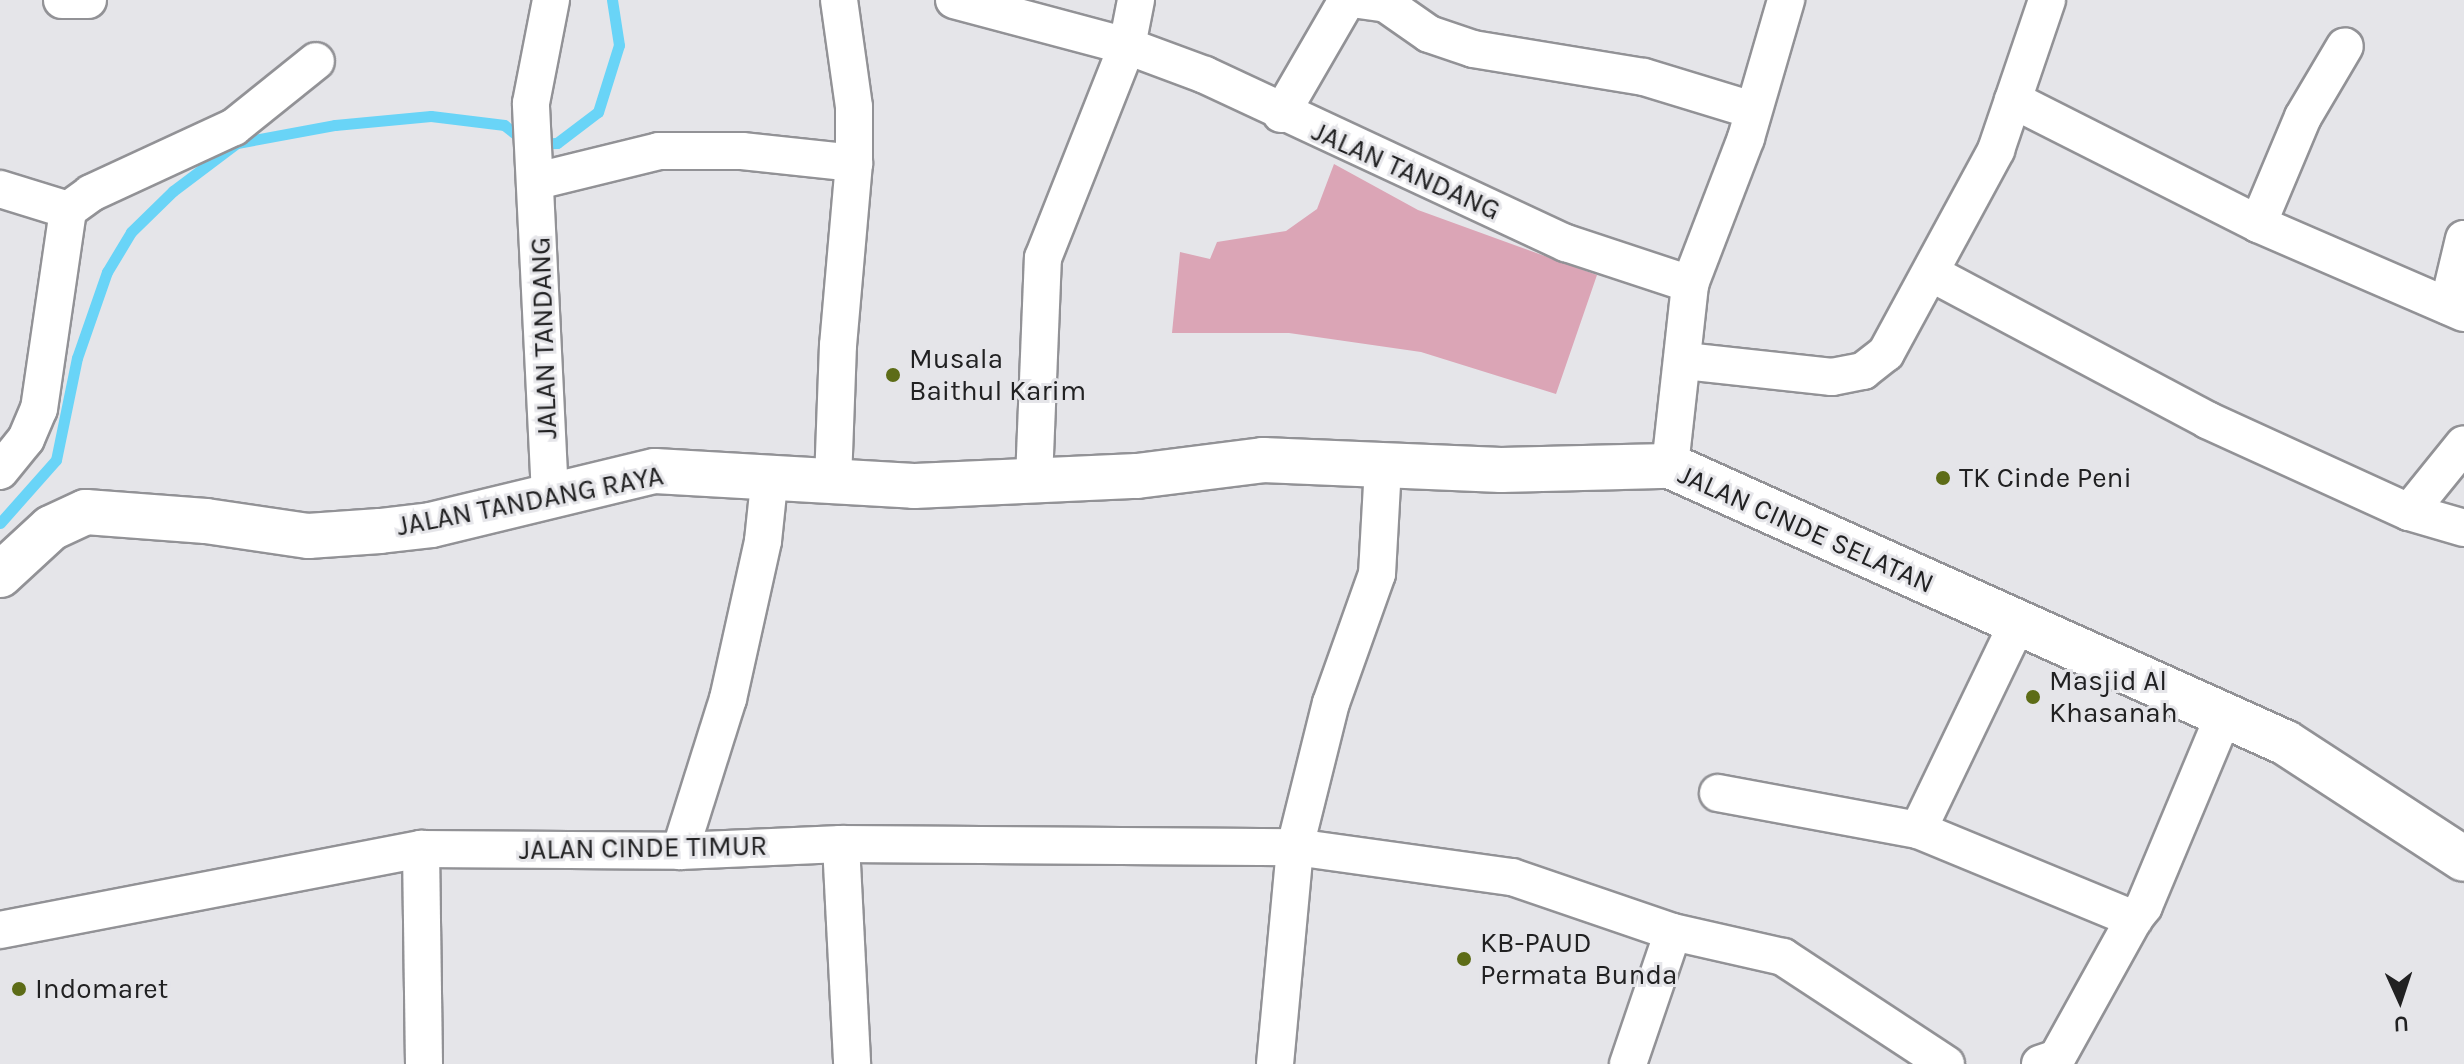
<!DOCTYPE html>
<html>
<head>
<meta charset="utf-8">
<style>
  body { margin:0 }
  #map { position:relative; width:2464px; height:1064px; overflow:hidden; background:#e5e5e9; font-family:Karla,sans-serif }
  div>[style] { position:absolute }
  .green>* { inset:0; background:#dba5b6 }
  .stream>* { height:11px; margin:-5.5px; padding:0 5.5px; transform-origin:5.5px; border-radius:5.5px; background:#69d4f7 }
  .roads { filter:drop-shadow(2px 0 #929296) drop-shadow(-2px 0 #929296) drop-shadow(0 2px #929296) drop-shadow(0 -2px #929296) }
  .minor>* { height:36px; margin:-18px; padding:0 18px; transform-origin:18px; border-radius:18px; background:#fff }
  .tertiary>* { height:44px; margin:-22px; padding:0 22px; transform-origin:22px; border-radius:22px; background:#fff }
  .dots>* { width:22px; height:22px; translate:-50% -50%; box-sizing:border-box; border:4px solid #e5e5e9; border-radius:50% }
  span { translate:-50% -50%; white-space:nowrap; text-align:center; line-height:1.15; -webkit-text-stroke:6px #e5e5e9; paint-order:stroke }
  .street-label { font-size:28px; color:#212122 }
  .poi-label { font-size:28px; color:#212122 }
  .left { translate:0 -50%; text-align:left }
  .north { position:absolute; left:2360px; top:960px; width:80px; height:80px; -webkit-text-stroke:6px #e5e5e9; paint-order:stroke; rotate:177deg; font-size:22px; font-weight:700; line-height:32px; text-align:center; color:#212122 }
  .north::after { content:''; display:block; margin:auto; width:28px; height:36px; background:#212122; clip-path:polygon(50% 0,100% 100%,50% 72%,0 100%) }
</style>
</head>
<body>
<div id="map">
  <div class="green">
    <div style="clip-path:polygon(1334px 164px,1418px 210px,1597px 275px,1556px 394px,1421px 352px,1289px 333px,1172px 333px,1180px 252px,1210px 259px,1217px 242px,1286px 231px,1317px 209px)"></div>
  </div>
  <div class="stream">
    <div style="left:0;top:523px;width:84px;rotate:-48.4deg"></div>
    <div style="left:56px;top:460px;width:104px;rotate:-78.4deg"></div>
    <div style="left:77px;top:358px;width:91px;rotate:-70.8deg"></div>
    <div style="left:107px;top:272px;width:47px;rotate:-59deg"></div>
    <div style="left:131px;top:232px;width:59px;rotate:-44.3deg"></div>
    <div style="left:173px;top:191px;width:80px;rotate:-36.9deg"></div>
    <div style="left:237px;top:143px;width:100px;rotate:-10.4deg"></div>
    <div style="left:335px;top:125px;width:96px;rotate:-5.4deg"></div>
    <div style="left:431px;top:116px;width:74px;rotate:7deg"></div>
    <div style="left:504px;top:125px;width:31px;rotate:38deg"></div>
    <div style="left:528px;top:144px;width:29px;rotate:-2deg"></div>
    <div style="left:557px;top:143px;width:51px;rotate:-37.1deg"></div>
    <div style="left:598px;top:112px;width:70px;rotate:-72.6deg"></div>
    <div style="left:619px;top:45px;width:46px;rotate:-98.8deg"></div>
  </div>
  <div class="roads">
    <div class="minor">
      <div style="left:62px;top:0;width:26px"></div>
      <div style="left:839px;top:0;width:108px;rotate:82deg"></div>
      <div style="left:854px;top:107px;width:56px;rotate:90deg"></div>
      <div style="left:954px;top:0;width:179px;rotate:14.9deg"></div>
      <div style="left:1127px;top:46px;width:83px;rotate:20.4deg"></div>
      <div style="left:1205px;top:75px;width:398px;rotate:25deg"></div>
      <div style="left:1566px;top:243px;width:131px;rotate:18.3deg"></div>
      <div style="left:1359px;top:0;width:27px;rotate:8deg"></div>
      <div style="left:1386px;top:4px;width:52px;rotate:34.9deg"></div>
      <div style="left:1429px;top:34px;width:46px;rotate:18.8deg"></div>
      <div style="left:1473px;top:49px;width:173px;rotate:9.3deg"></div>
      <div style="left:1644px;top:77px;width:113px;rotate:17deg"></div>
      <div style="left:2013px;top:100px;width:275px;rotate:26.8deg"></div>
      <div style="left:2258px;top:224px;width:224px;rotate:23.4deg"></div>
      <div style="left:1281px;top:114px;width:132px;rotate:-59.9deg"></div>
      <div style="left:537px;top:181px;width:126px;rotate:-13.8deg"></div>
      <div style="left:659px;top:151px;width:83px"></div>
      <div style="left:742px;top:151px;width:113px;rotate:6.1deg"></div>
      <div style="left:854px;top:163px;width:183px;rotate:95deg"></div>
      <div style="left:838px;top:345px;width:137px;rotate:92.1deg"></div>
      <div style="left:0;top:189px;width:71px;rotate:17.2deg"></div>
      <div style="left:2258px;top:224px;width:116px;rotate:-67.2deg"></div>
      <div style="left:2303px;top:117px;width:82px;rotate:-59.4deg"></div>
      <div style="left:1931px;top:273px;width:313px;rotate:28deg"></div>
      <div style="left:2207px;top:420px;width:222px;rotate:24.5deg"></div>
      <div style="left:2409px;top:512px;width:57px;rotate:16.2deg"></div>
      <div style="left:2448px;top:306px;width:69px;rotate:-76.6deg"></div>
      <div style="left:1685px;top:361px;width:148px;rotate:6.2deg"></div>
      <div style="left:1832px;top:377px;width:32px;rotate:-11deg"></div>
      <div style="left:1863px;top:371px;width:29px;rotate:-38deg"></div>
      <div style="left:1886px;top:353px;width:231px;rotate:-61.5deg"></div>
      <div style="left:1996px;top:150px;width:158px;rotate:-71.2deg"></div>
      <div style="left:1670px;top:466px;width:183px;rotate:-83.7deg"></div>
      <div style="left:1690px;top:284px;width:156px;rotate:-69deg"></div>
      <div style="left:1746px;top:138px;width:144px;rotate:-73.8deg"></div>
      <div style="left:0;top:471px;width:41px;rotate:-50.9deg"></div>
      <div style="left:26px;top:439px;width:33px;rotate:-67deg"></div>
      <div style="left:39px;top:409px;width:201px;rotate:-81.7deg"></div>
      <div style="left:68px;top:210px;width:29px;rotate:-36deg"></div>
      <div style="left:91px;top:193px;width:157px;rotate:-24.8deg"></div>
      <div style="left:234px;top:127px;width:105px;rotate:-38.8deg"></div>
      <div style="left:1034px;top:480px;width:222px;rotate:-87.7deg"></div>
      <div style="left:1043px;top:258px;width:228px;rotate:-68.4deg"></div>
      <div style="left:1127px;top:46px;width:47px;rotate:-78.9deg"></div>
      <div style="left:550px;top:495px;width:392px;rotate:-92.8deg"></div>
      <div style="left:531px;top:103px;width:105px;rotate:-79deg"></div>
      <div style="left:2409px;top:512px;width:87px;rotate:-51deg"></div>
      <div style="left:1718px;top:793px;width:203px;rotate:10.5deg"></div>
      <div style="left:1918px;top:830px;width:234px;rotate:22.4deg"></div>
      <div style="left:2134px;top:919px;width:159px;rotate:119deg"></div>
      <div style="left:2057px;top:1058px;width:18px;rotate:161deg"></div>
      <div style="left:1918px;top:830px;width:229px;rotate:-64.3deg"></div>
      <div style="left:841px;top:844px;width:220px;rotate:87.1deg"></div>
      <div style="left:421px;top:849px;width:215px;rotate:89.2deg"></div>
      <div style="left:680px;top:851px;width:159px;rotate:-72.5deg"></div>
      <div style="left:728px;top:699px;width:162px;rotate:-77.5deg"></div>
      <div style="left:763px;top:541px;width:67px;rotate:-84deg"></div>
      <div style="left:2134px;top:919px;width:16px;rotate:-52deg"></div>
      <div style="left:2144px;top:906px;width:207px;rotate:-67.3deg"></div>
      <div style="left:0;top:930px;width:429px;rotate:-10.9deg"></div>
      <div style="left:421px;top:849px;width:259px;rotate:0.4deg"></div>
      <div style="left:680px;top:851px;width:161px;rotate:-2.5deg"></div>
      <div style="left:841px;top:844px;width:454px;rotate:0.4deg"></div>
      <div style="left:1295px;top:847px;width:219px;rotate:7.9deg"></div>
      <div style="left:1512px;top:877px;width:170px;rotate:18.9deg"></div>
      <div style="left:1673px;top:932px;width:113px;rotate:12.8deg"></div>
      <div style="left:1783px;top:957px;width:195px;rotate:33.3deg"></div>
      <div style="left:1275px;top:1064px;width:218px;rotate:-84.7deg"></div>
      <div style="left:1295px;top:847px;width:148px;rotate:-76deg"></div>
      <div style="left:1331px;top:703px;width:137px;rotate:-70.4deg"></div>
      <div style="left:1377px;top:574px;width:108px;rotate:-86.8deg"></div>
      <div style="left:1628px;top:1064px;width:139px;rotate:-71.2deg"></div>
    </div>
    <div class="tertiary">
      <div style="left:0;top:575px;width:69px;rotate:-42.7deg"></div>
      <div style="left:51px;top:528px;width:38px;rotate:-25deg"></div>
      <div style="left:86px;top:512px;width:120px;rotate:4.3deg"></div>
      <div style="left:206px;top:521px;width:103px;rotate:8.4deg"></div>
      <div style="left:308px;top:536px;width:72px;rotate:-4deg"></div>
      <div style="left:380px;top:531px;width:51px;rotate:-6.7deg"></div>
      <div style="left:431px;top:525px;width:230px;rotate:-13.6deg"></div>
      <div style="left:655px;top:471px;width:259px;rotate:3.3deg"></div>
      <div style="left:914px;top:486px;width:223px;rotate:-2.6deg"></div>
      <div style="left:1137px;top:476px;width:127px;rotate:-7.2deg"></div>
      <div style="left:1263px;top:460px;width:238px;rotate:2.4deg"></div>
      <div style="left:1501px;top:470px;width:169px;rotate:-1.4deg"></div>
      <div style="left:1670px;top:466px;width:675px;rotate:24.21deg"></div>
      <div style="left:2286px;top:743px;width:212px;rotate:33.1deg"></div>
    </div>
  </div>
  <div class="dots">
    <div style="left:893px;top:375px;background:#5d6c17"></div>
    <div style="left:1943px;top:478px;background:#5d6c17"></div>
    <div style="left:2033px;top:697px;background:#5d6c17"></div>
    <div style="left:1464px;top:959px;background:#5d6c17"></div>
    <div style="left:19px;top:989px;background:#5d6c17"></div>
  </div>
  <div class="street-label">
    <span style="left:1406px;top:171px;rotate:24deg">JALAN TANDANG</span>
    <span style="left:544px;top:338px;rotate:-92deg">JALAN TANDANG</span>
    <span style="left:530px;top:501px;rotate:-11deg">JALAN TANDANG RAYA</span>
    <span style="left:1806px;top:529px;rotate:24deg">JALAN CINDE SELATAN</span>
    <span style="left:643px;top:848px;rotate:-1deg">JALAN CINDE TIMUR</span>
  </div>
  <div class="poi-label">
    <span class="left" style="left:909px;top:375px">Musala<br>Baithul Karim</span>
    <span class="left" style="left:1959px;top:478px">TK Cinde Peni</span>
    <span class="left" style="left:2049px;top:697px">Masjid Al<br>Khasanah</span>
    <span class="left" style="left:1480px;top:959px">KB-PAUD<br>Permata Bunda</span>
    <span class="left" style="left:35px;top:989px">Indomaret</span>
  </div>
  <div class="north">U</div>
</div>
</body>
</html>
